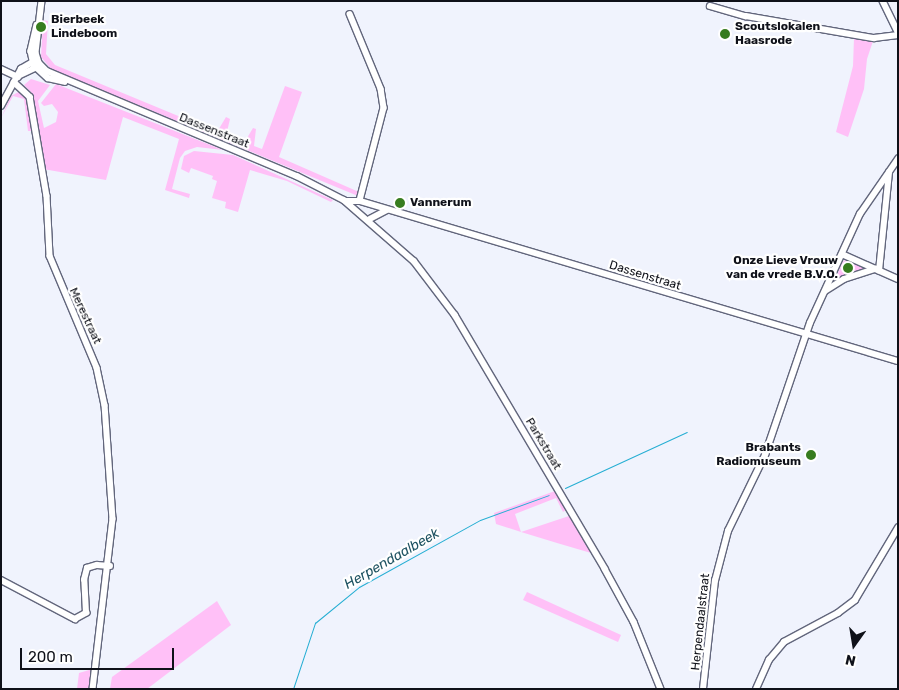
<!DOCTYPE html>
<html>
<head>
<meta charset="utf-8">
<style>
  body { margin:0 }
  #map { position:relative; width:899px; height:690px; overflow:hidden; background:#f0f3fd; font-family:Rubik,sans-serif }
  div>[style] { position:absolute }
  .green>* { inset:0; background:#ffc0f7 }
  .stream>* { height:1px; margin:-0.5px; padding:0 0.5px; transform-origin:0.5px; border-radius:0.5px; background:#25aed3 }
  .roads { filter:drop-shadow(1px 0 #62667c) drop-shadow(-1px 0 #62667c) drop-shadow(0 1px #62667c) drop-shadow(0 -1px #62667c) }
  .minor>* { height:5.5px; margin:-2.75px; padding:0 2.75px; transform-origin:2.75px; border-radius:2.75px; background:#fff }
  .dots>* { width:14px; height:14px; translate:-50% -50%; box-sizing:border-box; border:2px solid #fff; border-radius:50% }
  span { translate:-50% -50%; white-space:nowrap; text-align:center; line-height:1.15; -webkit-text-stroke:4.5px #fff; paint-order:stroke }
  .poi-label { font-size:12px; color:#0f1119; font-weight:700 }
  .left { translate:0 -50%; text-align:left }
  .right { translate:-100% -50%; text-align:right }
  .street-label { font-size:12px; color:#0f1119 }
  .water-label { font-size:14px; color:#1f5362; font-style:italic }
  .frame { position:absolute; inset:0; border:2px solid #0f1119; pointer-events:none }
  .north { position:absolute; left:829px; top:620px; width:50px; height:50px; -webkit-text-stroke:4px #fff; paint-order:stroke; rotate:193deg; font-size:14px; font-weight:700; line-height:20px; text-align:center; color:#0f1119 }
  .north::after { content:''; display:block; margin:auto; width:18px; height:22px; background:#0f1119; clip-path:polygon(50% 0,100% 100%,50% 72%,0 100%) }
  .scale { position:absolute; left:20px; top:648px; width:154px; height:22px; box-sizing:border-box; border:2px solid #0f1119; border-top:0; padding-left:6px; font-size:15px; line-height:18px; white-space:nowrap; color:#0f1119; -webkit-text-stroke:4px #fff; paint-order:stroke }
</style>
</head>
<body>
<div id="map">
  <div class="green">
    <div style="clip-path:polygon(43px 20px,48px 21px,46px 54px,55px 65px,217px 132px,226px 117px,230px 119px,226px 136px,244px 143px,253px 128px,256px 129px,254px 146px,262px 149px,285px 86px,302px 92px,279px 157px,359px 192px,358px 196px,51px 69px,41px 57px)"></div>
    <div style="clip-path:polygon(854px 38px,873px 41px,867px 59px,864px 89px,848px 137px,836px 132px,853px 66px)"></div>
    <div style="clip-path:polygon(31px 79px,50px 85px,38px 101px,44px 128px,56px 122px,58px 112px,52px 104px,44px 106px,41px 103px,56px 84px,223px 150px,197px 147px,185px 151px,180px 158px,172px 189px,190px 194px,189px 198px,165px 190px,179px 139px,123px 117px,106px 180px,43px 169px,31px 92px,24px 85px)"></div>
    <div style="clip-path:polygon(22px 90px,29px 99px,31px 131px,28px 131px,24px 99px,13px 96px,1px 118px,11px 96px)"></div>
    <div style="clip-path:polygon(194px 151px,233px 155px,333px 200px,331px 202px,287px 181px,250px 170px,238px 212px,225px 208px,226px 202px,212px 198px,217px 181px,212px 179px,213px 176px,191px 168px,189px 173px,181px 169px,184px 156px)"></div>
    <div style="clip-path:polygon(845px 260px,865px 269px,834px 283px,842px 263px)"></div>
    <div style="clip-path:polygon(555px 491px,566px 510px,563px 512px,556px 498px,515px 514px,521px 532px,569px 516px,591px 553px,557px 543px,521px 532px,496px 524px,494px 513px)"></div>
    <div style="clip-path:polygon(527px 592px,621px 635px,618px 642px,523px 600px)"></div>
    <div style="clip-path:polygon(217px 601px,231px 625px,147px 689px,110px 689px,112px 677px)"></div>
    <div style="clip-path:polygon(96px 668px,93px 689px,77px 689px,79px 673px)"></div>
  </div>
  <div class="stream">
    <div style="left:565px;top:488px;width:134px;rotate:-24.7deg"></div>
    <div style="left:293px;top:689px;width:70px;rotate:-71.6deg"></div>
    <div style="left:315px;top:623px;width:57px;rotate:-39.3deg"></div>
    <div style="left:359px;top:587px;width:138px;rotate:-29deg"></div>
    <div style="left:480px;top:520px;width:73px;rotate:-19.9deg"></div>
  </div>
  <div class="roads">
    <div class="minor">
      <div style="left:42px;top:1px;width:52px;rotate:96.6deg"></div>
      <div style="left:36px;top:53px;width:10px;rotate:73deg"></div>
      <div style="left:39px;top:63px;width:11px;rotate:45deg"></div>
      <div style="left:47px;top:71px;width:271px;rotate:22.8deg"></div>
      <div style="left:297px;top:176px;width:53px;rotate:27.1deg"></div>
      <div style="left:344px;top:200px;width:93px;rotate:41.1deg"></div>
      <div style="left:414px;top:261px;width:68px;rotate:52.8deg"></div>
      <div style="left:455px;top:315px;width:295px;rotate:59.4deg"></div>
      <div style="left:605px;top:569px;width:60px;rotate:61.3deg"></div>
      <div style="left:634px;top:622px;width:72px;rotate:68.1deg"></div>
      <div style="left:883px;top:1px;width:34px;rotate:64deg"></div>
      <div style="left:710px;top:6px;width:37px;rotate:16deg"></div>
      <div style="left:746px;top:16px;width:130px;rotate:9.8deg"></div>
      <div style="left:874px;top:38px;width:24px;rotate:-7deg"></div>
      <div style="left:350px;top:14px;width:81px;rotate:67.5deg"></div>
      <div style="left:381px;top:89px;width:19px;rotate:81deg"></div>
      <div style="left:384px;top:108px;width:96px;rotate:104.5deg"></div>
      <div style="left:37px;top:25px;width:27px;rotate:103deg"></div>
      <div style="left:31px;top:51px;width:14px;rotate:78deg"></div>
      <div style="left:34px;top:65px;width:19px;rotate:43deg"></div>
      <div style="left:48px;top:78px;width:17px;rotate:13deg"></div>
      <div style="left:1px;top:69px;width:19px;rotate:25deg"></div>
      <div style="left:18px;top:76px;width:21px;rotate:-25deg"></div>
      <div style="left:14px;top:82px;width:22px;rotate:43deg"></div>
      <div style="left:30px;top:97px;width:100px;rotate:80.3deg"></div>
      <div style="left:47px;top:196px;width:60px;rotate:87.1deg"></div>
      <div style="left:50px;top:256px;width:121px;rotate:67.2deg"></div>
      <div style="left:97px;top:368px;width:38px;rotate:78deg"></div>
      <div style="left:105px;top:405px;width:114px;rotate:86deg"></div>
      <div style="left:113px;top:519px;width:171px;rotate:96.7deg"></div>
      <div style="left:1px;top:106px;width:42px;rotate:-61.6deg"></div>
      <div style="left:21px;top:69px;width:16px;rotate:-30deg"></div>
      <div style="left:346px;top:201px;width:14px"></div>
      <div style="left:360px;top:201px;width:561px;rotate:16.56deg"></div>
      <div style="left:370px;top:219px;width:19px;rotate:-28deg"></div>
      <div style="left:842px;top:254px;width:61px;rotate:24.1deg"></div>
      <div style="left:879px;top:271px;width:99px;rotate:-84.2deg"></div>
      <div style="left:825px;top:291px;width:22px;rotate:-32deg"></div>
      <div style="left:844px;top:279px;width:33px;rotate:-18deg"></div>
      <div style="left:1px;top:580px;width:84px;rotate:27.8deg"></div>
      <div style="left:75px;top:619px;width:13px;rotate:-29deg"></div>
      <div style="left:86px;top:613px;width:33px;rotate:-93deg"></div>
      <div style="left:84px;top:580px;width:12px;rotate:-76deg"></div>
      <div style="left:87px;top:568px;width:10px;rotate:-17deg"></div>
      <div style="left:97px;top:565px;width:13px;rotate:4deg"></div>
      <div style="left:703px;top:689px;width:109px;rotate:-83.7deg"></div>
      <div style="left:715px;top:581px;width:52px;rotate:-75.4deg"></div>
      <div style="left:728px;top:531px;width:85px;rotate:-64deg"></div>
      <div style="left:765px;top:455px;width:139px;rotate:-71.2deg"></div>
      <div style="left:810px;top:323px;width:120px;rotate:-65.4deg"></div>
      <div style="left:860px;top:214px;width:67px;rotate:-55.4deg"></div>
      <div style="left:756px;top:689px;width:32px;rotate:-66deg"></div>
      <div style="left:769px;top:660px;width:23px;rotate:-50deg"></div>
      <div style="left:784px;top:642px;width:61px;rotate:-28.2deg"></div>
      <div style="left:838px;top:613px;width:21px;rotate:-37deg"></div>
      <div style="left:855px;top:600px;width:84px;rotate:-59.2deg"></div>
    </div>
  </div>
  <div class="dots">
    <div style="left:41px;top:27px;background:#377c1f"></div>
    <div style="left:725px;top:34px;background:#377c1f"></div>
    <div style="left:400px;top:203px;background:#377c1f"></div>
    <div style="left:848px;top:268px;background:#377c1f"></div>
    <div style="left:811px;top:455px;background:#377c1f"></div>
  </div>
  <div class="poi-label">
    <span class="left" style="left:51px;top:27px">Bierbeek<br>Lindeboom</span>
    <span class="left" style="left:735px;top:34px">Scoutslokalen<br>Haasrode</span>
    <span class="left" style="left:410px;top:203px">Vannerum</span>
    <span class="right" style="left:838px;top:268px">Onze Lieve Vrouw<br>van de vrede B.V.O.</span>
    <span class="right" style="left:801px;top:455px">Brabants<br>Radiomuseum</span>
  </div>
  <div class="street-label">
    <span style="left:214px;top:131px;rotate:22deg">Dassenstraat</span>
    <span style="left:645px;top:276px;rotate:17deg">Dassenstraat</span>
    <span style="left:85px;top:316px;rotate:65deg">Merestraat</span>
    <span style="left:543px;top:444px;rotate:59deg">Parkstraat</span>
    <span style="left:701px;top:622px;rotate:-84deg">Herpendaalstraat</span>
  </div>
  <div class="water-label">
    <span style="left:392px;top:559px;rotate:-30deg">Herpendaalbeek</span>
  </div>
  <div class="frame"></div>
  <div class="north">N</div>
  <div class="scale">200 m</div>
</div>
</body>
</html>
